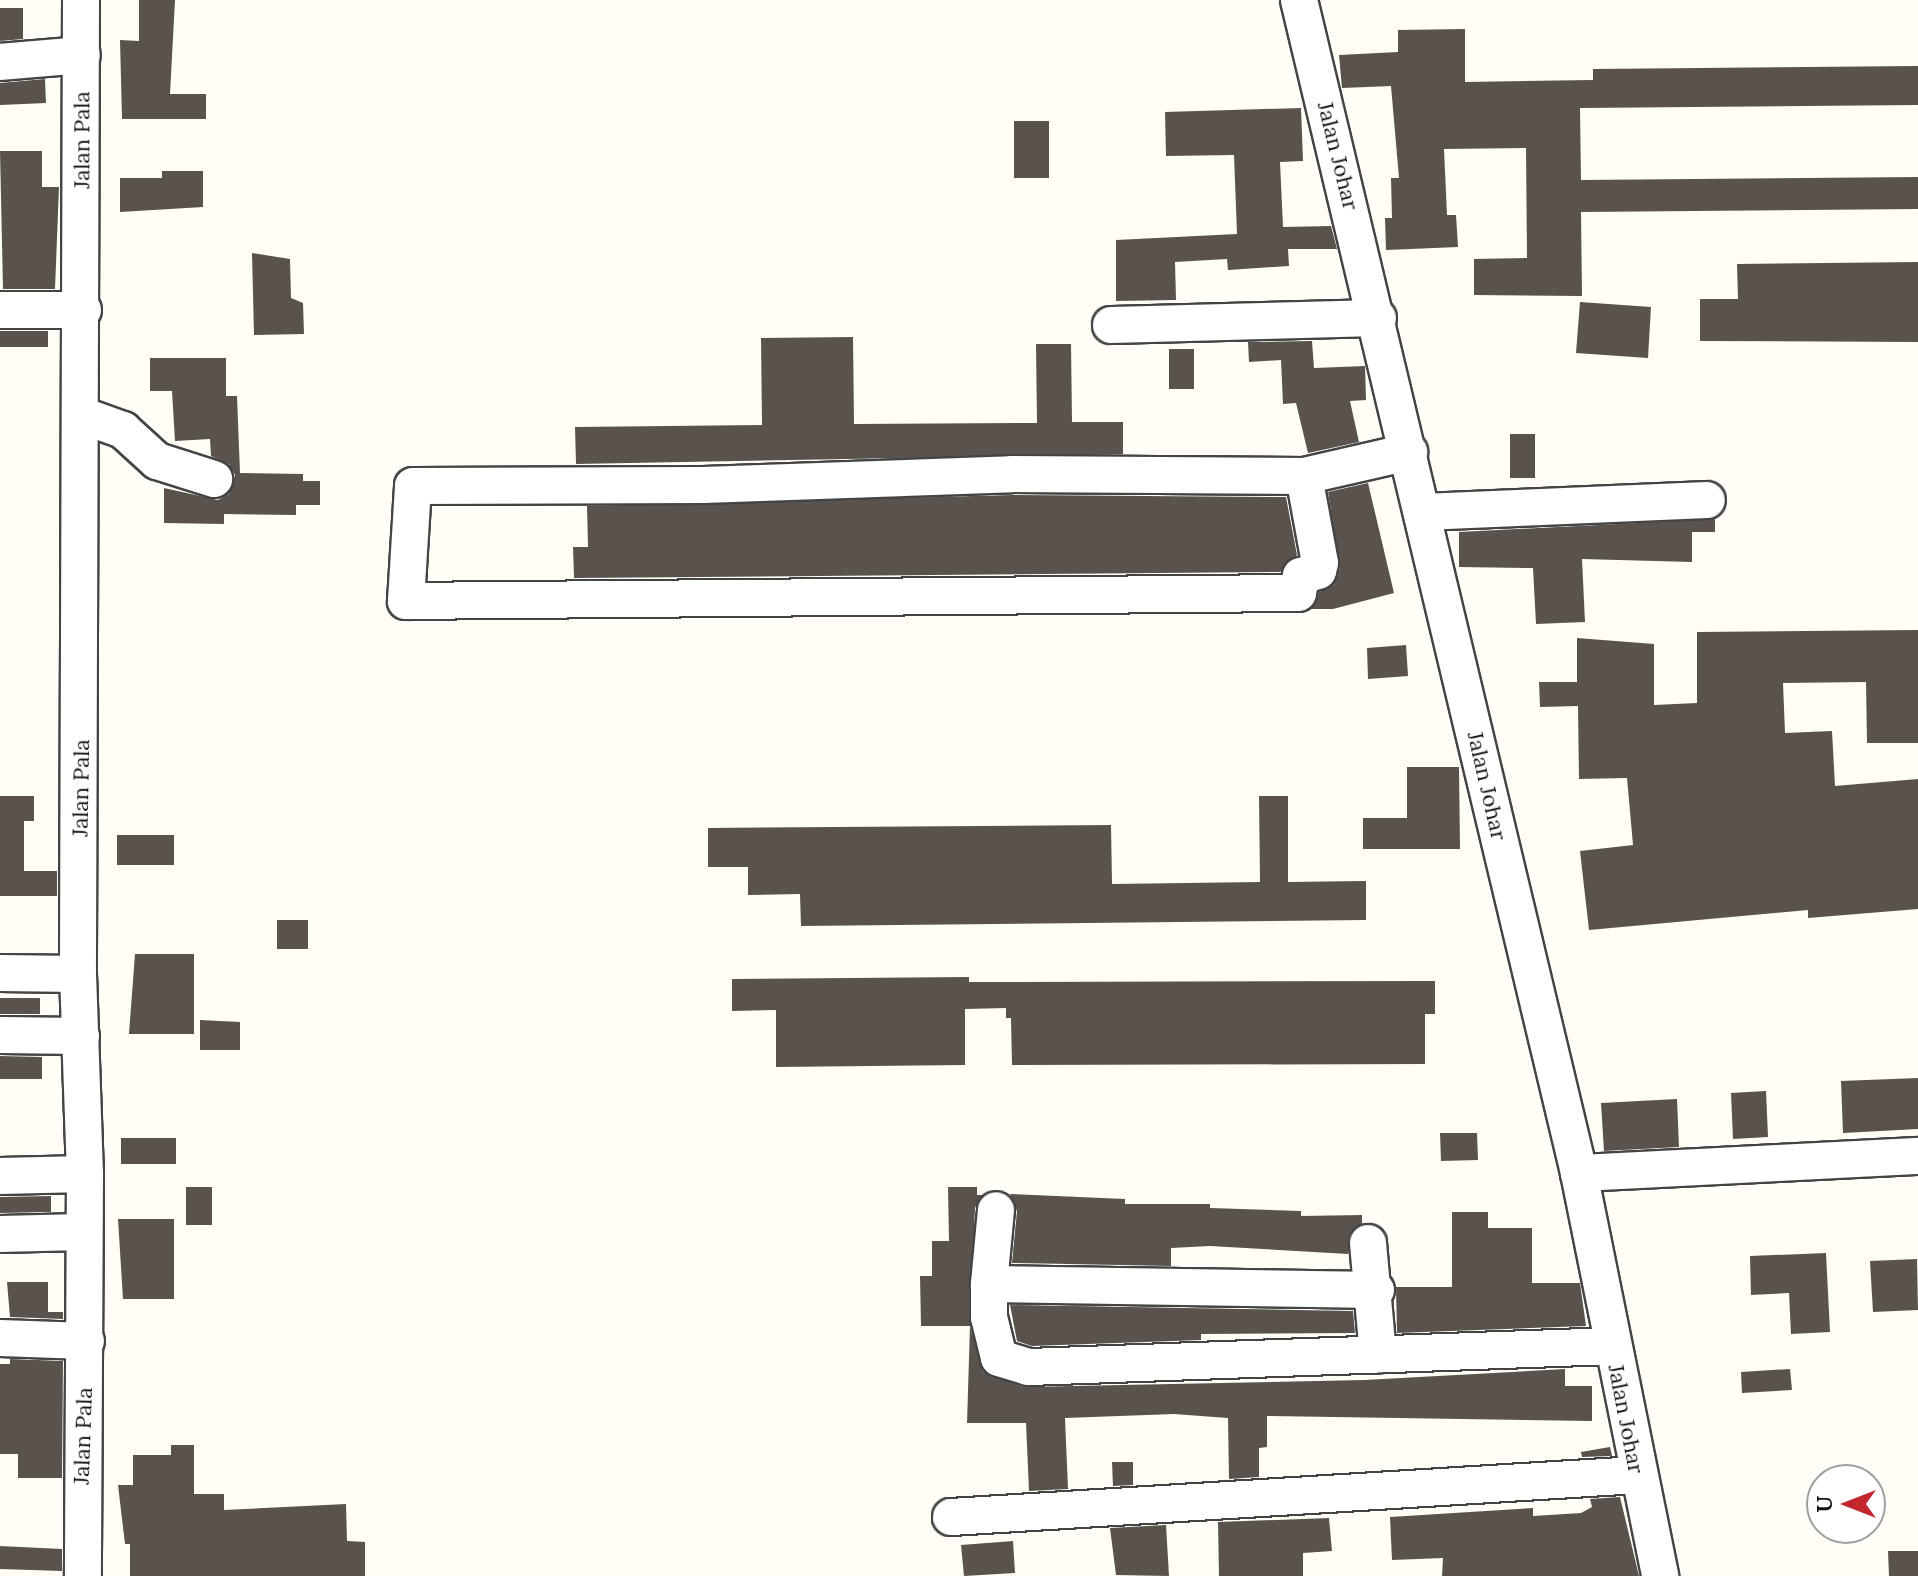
<!DOCTYPE html>
<html>
<head>
<meta charset="utf-8">
<style>
  body { margin:0 }
  #map { position:relative; width:1918px; height:1576px; overflow:hidden; background:#fffdf5; font-family:Lora,serif }
  div>[style] { position:absolute }
  .building>* { inset:0; background:#5a524d }
  .roads { filter:drop-shadow(2px 0 #444) drop-shadow(-2px 0 #444) drop-shadow(0 2px #444) drop-shadow(0 -2px #444) }
  .minor>* { height:36px; margin:-18px; padding:0 18px; transform-origin:18px; border-radius:18px; background:#fff }
  span { translate:-50% -50%; white-space:nowrap; text-align:center; line-height:1.15; -webkit-text-stroke:8px #fff; paint-order:stroke }
  .street-label { font-size:22px; color:#111 }
  .north { position:absolute; left:1806px; top:1464px; width:80px; height:80px; box-sizing:border-box; background:#fff; border:2px solid #a0a0a0; border-radius:50%; rotate:270deg; font-size:22px; font-weight:700; line-height:32px; text-align:center; color:#111 }
  .north::after { content:''; display:block; margin:auto; width:28px; height:36px; background:#c4262e; clip-path:polygon(50% 0,100% 100%,50% 72%,0 100%) }
</style>
</head>
<body>
<div id="map">
  <div class="building">
    <div style="clip-path:polygon(139px 0,175px 0,170px 94px,206px 94px,206px 119px,122px 119px,120px 40px,139px 41px)"></div>
    <div style="clip-path:polygon(0 8px,23px 8px,23px 39px,0 41px)"></div>
    <div style="clip-path:polygon(1465px 29px,1465px 82px,1593px 80px,1593px 69px,1918px 66px,1918px 105px,1580px 108px,1581px 180px,1918px 177px,1918px 209px,1581px 212px,1582px 296px,1474px 295px,1474px 259px,1527px 258px,1526px 148px,1444px 149px,1447px 215px,1456px 215px,1458px 247px,1386px 250px,1385px 218px,1392px 218px,1391px 178px,1399px 178px,1391px 86px,1342px 88px,1339px 55px,1398px 52px,1398px 30px)"></div>
    <div style="clip-path:polygon(45px 79px,46px 103px,0 105px,0 83px)"></div>
    <div style="clip-path:polygon(1301px 108px,1303px 161px,1280px 162px,1283px 227px,1331px 226px,1337px 249px,1288px 249px,1289px 266px,1228px 270px,1227px 259px,1175px 262px,1176px 300px,1116px 301px,1116px 240px,1237px 234px,1234px 155px,1166px 156px,1165px 112px)"></div>
    <div style="clip-path:polygon(1014px 121px,1049px 121px,1049px 178px,1014px 178px)"></div>
    <div style="clip-path:polygon(0 151px,42px 151px,42px 187px,59px 187px,55px 289px,3px 289px)"></div>
    <div style="clip-path:polygon(162px 171px,203px 171px,203px 207px,120px 212px,120px 178px,162px 178px)"></div>
    <div style="clip-path:polygon(252px 253px,290px 259px,291px 298px,303px 303px,304px 334px,254px 335px)"></div>
    <div style="clip-path:polygon(1918px 262px,1918px 342px,1700px 341px,1700px 299px,1738px 299px,1737px 264px)"></div>
    <div style="clip-path:polygon(1580px 302px,1651px 307px,1648px 358px,1576px 353px)"></div>
    <div style="clip-path:polygon(0 331px,48px 331px,48px 347px,0 347px)"></div>
    <div style="clip-path:polygon(853px 337px,854px 424px,1037px 423px,1036px 344px,1071px 344px,1072px 422px,1123px 422px,1123px 454px,576px 464px,575px 427px,762px 425px,761px 338px)"></div>
    <div style="clip-path:polygon(1312px 341px,1314px 368px,1365px 366px,1366px 400px,1350px 401px,1359px 442px,1308px 453px,1296px 403px,1283px 404px,1281px 360px,1249px 362px,1248px 342px)"></div>
    <div style="clip-path:polygon(1169px 349px,1194px 349px,1194px 389px,1169px 389px)"></div>
    <div style="clip-path:polygon(150px 358px,226px 358px,226px 396px,237px 396px,240px 473px,303px 474px,303px 481px,320px 481px,320px 505px,296px 505px,296px 515px,224px 514px,224px 524px,164px 523px,164px 488px,218px 500px,229px 494px,235px 475px,229px 464px,211px 456px,210px 439px,175px 441px,172px 391px,150px 391px)"></div>
    <div style="clip-path:polygon(1510px 434px,1535px 434px,1535px 478px,1510px 478px)"></div>
    <div style="clip-path:polygon(1368px 483px,1394px 593px,1333px 609px,1311px 609px,1319px 592px,1334px 585px,1340px 568px,1328px 492px)"></div>
    <div style="clip-path:polygon(1012px 495px,1286px 497px,1297px 555px,1280px 572px,574px 578px,573px 547px,588px 547px,587px 506px)"></div>
    <div style="clip-path:polygon(1715px 519px,1715px 532px,1692px 532px,1692px 562px,1582px 559px,1585px 622px,1536px 624px,1533px 568px,1459px 567px,1459px 532px)"></div>
    <div style="clip-path:polygon(1918px 630px,1918px 743px,1867px 743px,1866px 682px,1783px 683px,1785px 733px,1832px 731px,1835px 786px,1918px 779px,1918px 909px,1808px 918px,1808px 910px,1589px 930px,1580px 851px,1633px 845px,1627px 778px,1579px 779px,1578px 706px,1540px 707px,1539px 682px,1577px 682px,1577px 638px,1654px 644px,1654px 705px,1697px 703px,1697px 632px)"></div>
    <div style="clip-path:polygon(1406px 645px,1408px 676px,1368px 679px,1367px 648px)"></div>
    <div style="clip-path:polygon(1407px 767px,1459px 767px,1460px 849px,1363px 849px,1363px 818px,1407px 818px)"></div>
    <div style="clip-path:polygon(0 796px,34px 796px,34px 821px,24px 821px,24px 871px,57px 871px,57px 896px,0 896px)"></div>
    <div style="clip-path:polygon(1259px 796px,1288px 796px,1288px 882px,1366px 881px,1366px 920px,801px 926px,800px 894px,748px 895px,748px 867px,708px 867px,708px 828px,1111px 825px,1112px 884px,1260px 882px)"></div>
    <div style="clip-path:polygon(117px 835px,174px 835px,174px 865px,117px 865px)"></div>
    <div style="clip-path:polygon(277px 920px,308px 920px,308px 949px,277px 949px)"></div>
    <div style="clip-path:polygon(135px 954px,194px 954px,194px 1034px,129px 1034px)"></div>
    <div style="clip-path:polygon(969px 977px,969px 982px,1435px 981px,1435px 1014px,1425px 1014px,1425px 1064px,1012px 1065px,1011px 1018px,1006px 1018px,1006px 1008px,965px 1009px,965px 1065px,776px 1067px,776px 1010px,732px 1011px,732px 979px)"></div>
    <div style="clip-path:polygon(0 998px,40px 998px,40px 1014px,0 1014px)"></div>
    <div style="clip-path:polygon(200px 1020px,240px 1022px,240px 1050px,200px 1050px)"></div>
    <div style="clip-path:polygon(0 1056px,42px 1057px,42px 1079px,0 1079px)"></div>
    <div style="clip-path:polygon(1918px 1078px,1918px 1129px,1843px 1133px,1841px 1081px)"></div>
    <div style="clip-path:polygon(1766px 1091px,1768px 1137px,1733px 1139px,1731px 1093px)"></div>
    <div style="clip-path:polygon(1677px 1099px,1679px 1147px,1604px 1151px,1601px 1103px)"></div>
    <div style="clip-path:polygon(1440px 1133px,1477px 1133px,1478px 1160px,1441px 1161px)"></div>
    <div style="clip-path:polygon(121px 1138px,176px 1138px,176px 1164px,121px 1164px)"></div>
    <div style="clip-path:polygon(186px 1187px,212px 1187px,212px 1225px,186px 1225px)"></div>
    <div style="clip-path:polygon(948px 1187px,977px 1187px,977px 1195px,982px 1195px,975px 1208px,970px 1326px,921px 1326px,920px 1276px,932px 1276px,932px 1241px,949px 1241px)"></div>
    <div style="clip-path:polygon(1010px 1194px,1125px 1199px,1125px 1204px,1210px 1204px,1210px 1208px,1301px 1211px,1301px 1216px,1362px 1215px,1362px 1223px,1349px 1235px,1348px 1254px,1210px 1246px,1171px 1248px,1171px 1266px,1012px 1263px,1017px 1211px)"></div>
    <div style="clip-path:polygon(51px 1196px,51px 1212px,0 1213px,0 1197px)"></div>
    <div style="clip-path:polygon(1452px 1212px,1488px 1212px,1488px 1228px,1532px 1228px,1532px 1283px,1580px 1283px,1586px 1326px,1397px 1333px,1396px 1287px,1452px 1287px)"></div>
    <div style="clip-path:polygon(118px 1219px,174px 1219px,174px 1299px,123px 1299px)"></div>
    <div style="clip-path:polygon(1826px 1253px,1830px 1332px,1791px 1334px,1789px 1293px,1751px 1295px,1750px 1256px)"></div>
    <div style="clip-path:polygon(1917px 1259px,1918px 1310px,1873px 1312px,1870px 1261px)"></div>
    <div style="clip-path:polygon(7px 1282px,48px 1282px,48px 1312px,63px 1312px,63px 1319px,10px 1317px)"></div>
    <div style="clip-path:polygon(1010px 1305px,1353px 1311px,1355px 1333px,1201px 1334px,1201px 1340px,1032px 1346px,1017px 1341px)"></div>
    <div style="clip-path:polygon(970px 1326px,983px 1372px,1023px 1387px,1364px 1380px,1565px 1369px,1565px 1386px,1592px 1386px,1592px 1421px,1267px 1416px,1267px 1447px,1259px 1448px,1259px 1477px,1229px 1479px,1228px 1418px,1174px 1414px,1065px 1418px,1068px 1489px,1029px 1491px,1026px 1423px,967px 1423px)"></div>
    <div style="clip-path:polygon(10px 1359px,63px 1361px,62px 1478px,18px 1478px,18px 1454px,0 1454px,0 1364px,10px 1364px)"></div>
    <div style="clip-path:polygon(1790px 1369px,1792px 1390px,1742px 1393px,1741px 1372px)"></div>
    <div style="clip-path:polygon(171px 1445px,194px 1445px,194px 1494px,224px 1494px,224px 1510px,346px 1504px,347px 1541px,365px 1542px,365px 1576px,130px 1576px,130px 1544px,125px 1544px,118px 1485px,133px 1485px,133px 1455px,171px 1455px)"></div>
    <div style="clip-path:polygon(1610px 1447px,1612px 1456px,1582px 1457px,1581px 1452px)"></div>
    <div style="clip-path:polygon(1112px 1462px,1133px 1462px,1133px 1485px,1113px 1486px)"></div>
    <div style="clip-path:polygon(1620px 1497px,1639px 1576px,1442px 1576px,1443px 1558px,1392px 1560px,1390px 1517px,1533px 1508px,1533px 1516px,1581px 1513px,1592px 1507px,1590px 1499px)"></div>
    <div style="clip-path:polygon(1329px 1518px,1332px 1551px,1303px 1553px,1303px 1576px,1219px 1576px,1218px 1522px)"></div>
    <div style="clip-path:polygon(1166px 1525px,1169px 1576px,1116px 1575px,1110px 1528px)"></div>
    <div style="clip-path:polygon(1013px 1541px,1015px 1573px,964px 1576px,961px 1545px)"></div>
    <div style="clip-path:polygon(0 1546px,62px 1549px,62px 1571px,0 1569px)"></div>
    <div style="clip-path:polygon(1888px 1551px,1918px 1551px,1918px 1576px,1889px 1576px)"></div>
  </div>
  <div class="roads">
    <div class="minor">
      <div style="left:81px;top:0;width:974px;rotate:90.18deg"></div>
      <div style="left:78px;top:974px;width:200px;rotate:88deg"></div>
      <div style="left:85px;top:1174px;width:402px;rotate:90.3deg"></div>
      <div style="left:1299px;top:0;width:1206px;rotate:76.57deg"></div>
      <div style="left:1579px;top:1173px;width:411px;rotate:78.6deg"></div>
      <div style="left:0;top:62px;width:82px;rotate:-4.9deg"></div>
      <div style="left:0;top:310px;width:83px"></div>
      <div style="left:1111px;top:325px;width:267px;rotate:-1.5deg"></div>
      <div style="left:81px;top:415px;width:45px;rotate:19.7deg"></div>
      <div style="left:123px;top:430px;width:46px;rotate:42.4deg"></div>
      <div style="left:157px;top:461px;width:60px;rotate:17.5deg"></div>
      <div style="left:1304px;top:476px;width:88px;rotate:79.6deg"></div>
      <div style="left:1320px;top:563px;width:8px;rotate:104deg"></div>
      <div style="left:1318px;top:571px;width:18px;rotate:164deg"></div>
      <div style="left:1301px;top:576px;width:17px;rotate:100deg"></div>
      <div style="left:1298px;top:593px;width:892px;rotate:179.49deg"></div>
      <div style="left:406px;top:601px;width:115px;rotate:-86.5deg"></div>
      <div style="left:413px;top:486px;width:290px;rotate:-0.2deg"></div>
      <div style="left:703px;top:485px;width:309px;rotate:-2deg"></div>
      <div style="left:1012px;top:474px;width:292px;rotate:0.4deg"></div>
      <div style="left:1304px;top:476px;width:108px;rotate:-12.9deg"></div>
      <div style="left:1423px;top:512px;width:284px;rotate:-2.4deg"></div>
      <div style="left:0;top:973px;width:78px;rotate:0.7deg"></div>
      <div style="left:0;top:1035px;width:81px;rotate:0.7deg"></div>
      <div style="left:1579px;top:1173px;width:339px;rotate:-2.9deg"></div>
      <div style="left:0;top:1176px;width:85px;rotate:-1.3deg"></div>
      <div style="left:0;top:1234px;width:82px;rotate:-1.4deg"></div>
      <div style="left:1368px;top:1243px;width:112px;rotate:84.9deg"></div>
      <div style="left:989px;top:1284px;width:74px;rotate:-84.6deg"></div>
      <div style="left:1376px;top:1290px;width:387px;rotate:-179.1deg"></div>
      <div style="left:989px;top:1284px;width:33px;rotate:90deg"></div>
      <div style="left:989px;top:1317px;width:42px;rotate:76.3deg"></div>
      <div style="left:999px;top:1358px;width:31px;rotate:17deg"></div>
      <div style="left:1029px;top:1367px;width:583px;rotate:-2.06deg"></div>
      <div style="left:0;top:1338px;width:86px;rotate:2deg"></div>
      <div style="left:951px;top:1517px;width:687px;rotate:-3.5deg"></div>
    </div>
  </div>
  <div class="street-label">
    <span style="left:82px;top:140px;rotate:-90deg">Jalan Pala</span>
    <span style="left:1338px;top:156px;rotate:76deg">Jalan Johar</span>
    <span style="left:1487px;top:786px;rotate:77deg">Jalan Johar</span>
    <span style="left:81px;top:788px;rotate:-89deg">Jalan Pala</span>
    <span style="left:1626px;top:1419px;rotate:79deg">Jalan Johar</span>
    <span style="left:83px;top:1436px;rotate:-88deg">Jalan Pala</span>
  </div>
  <div class="north">U</div>
</div>
</body>
</html>
